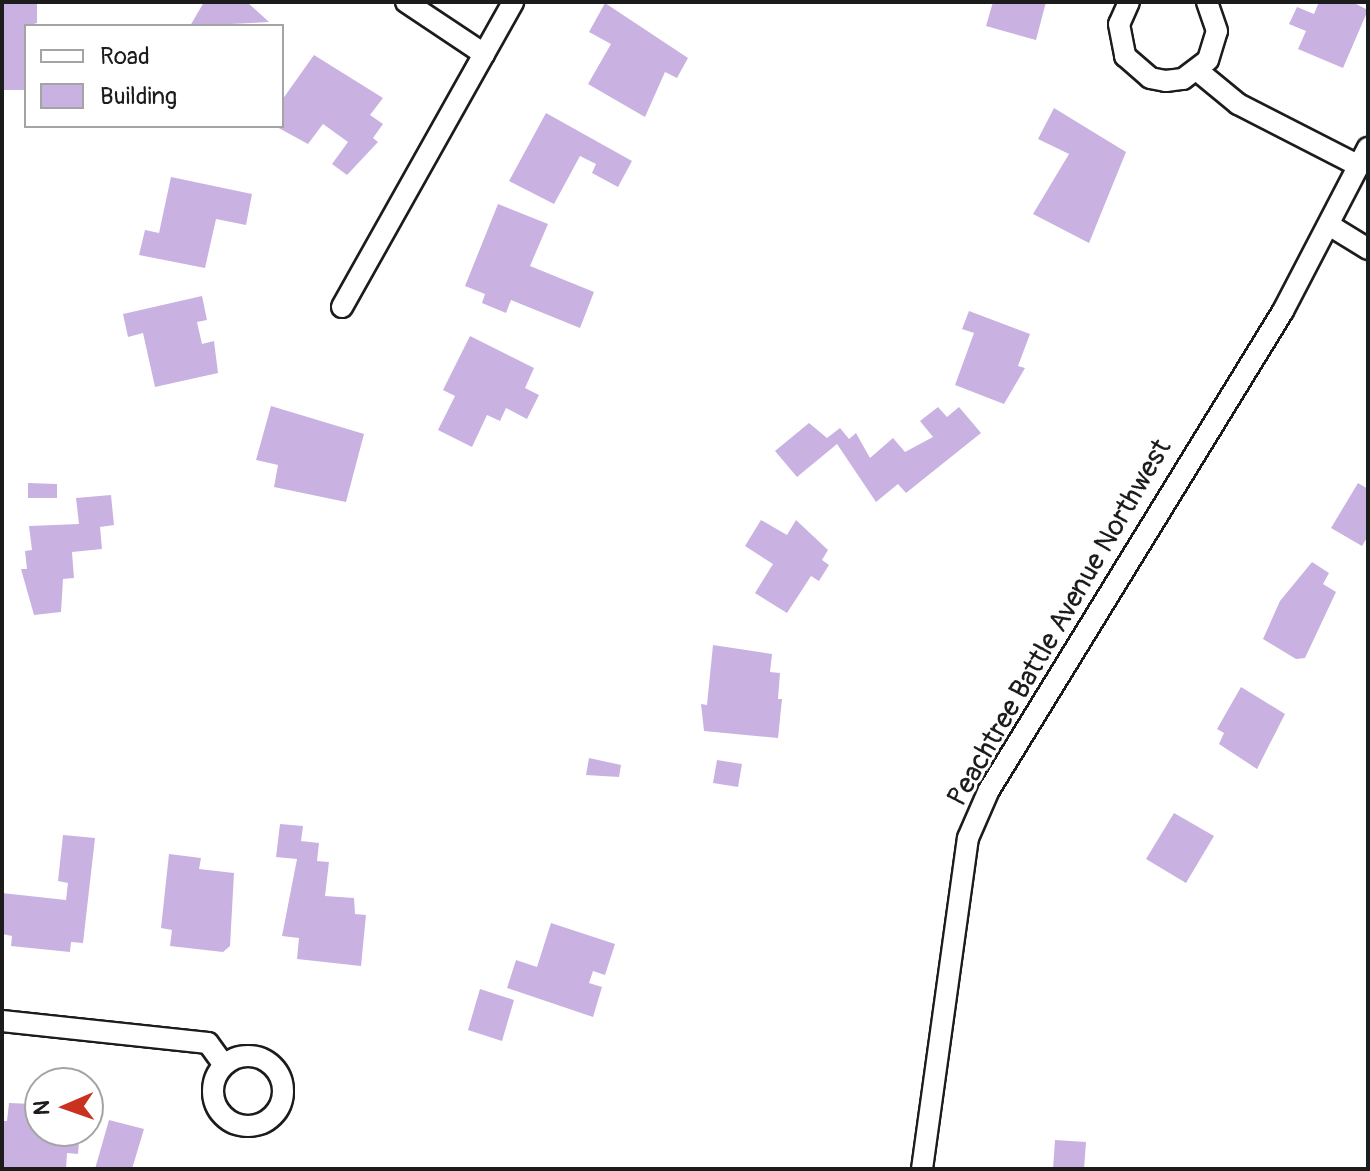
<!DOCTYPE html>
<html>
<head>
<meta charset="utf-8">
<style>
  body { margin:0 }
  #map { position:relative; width:1370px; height:1171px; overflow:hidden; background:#fff; font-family:Pangolin,sans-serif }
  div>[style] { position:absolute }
  .building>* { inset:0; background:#c9b2e1 }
  .roads { filter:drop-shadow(2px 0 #1c1c1c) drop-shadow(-2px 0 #1c1c1c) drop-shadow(0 2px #1c1c1c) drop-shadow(0 -2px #1c1c1c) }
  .street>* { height:20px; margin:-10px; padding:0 10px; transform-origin:10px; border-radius:10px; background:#fff }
  .street>.ring { margin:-10px; padding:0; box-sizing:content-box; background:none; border:20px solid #fff; border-radius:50% }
  span { translate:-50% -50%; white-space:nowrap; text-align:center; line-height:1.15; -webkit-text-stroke:6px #fff; paint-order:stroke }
  .street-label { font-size:28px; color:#1c1c1c }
  .frame { position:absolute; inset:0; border:4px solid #1c1c1c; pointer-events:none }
  .legend { position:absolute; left:24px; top:24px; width:260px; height:104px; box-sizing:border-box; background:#fff; border:2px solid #a4a4a4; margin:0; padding:10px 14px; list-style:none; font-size:24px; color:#1c1c1c }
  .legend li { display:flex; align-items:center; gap:16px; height:40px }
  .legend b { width:40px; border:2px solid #a4a4a4 }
  .north { position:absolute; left:24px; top:1067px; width:80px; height:80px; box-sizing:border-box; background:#fff; border:2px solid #a4a4a4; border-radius:50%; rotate:268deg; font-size:22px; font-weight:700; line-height:32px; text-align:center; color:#1c1c1c }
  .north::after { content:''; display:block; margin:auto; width:28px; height:36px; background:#c8321e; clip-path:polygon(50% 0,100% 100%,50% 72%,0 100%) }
</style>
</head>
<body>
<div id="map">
  <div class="building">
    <div style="clip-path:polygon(2px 2px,37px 2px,37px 23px,26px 26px,26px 90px,2px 90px)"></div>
    <div style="clip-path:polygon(204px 2px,247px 2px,269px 22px,190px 26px)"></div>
    <div style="clip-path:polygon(993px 2px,1046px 2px,1036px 40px,986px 26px)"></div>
    <div style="clip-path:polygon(1319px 2px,1352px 2px,1368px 10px,1343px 68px,1298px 49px,1306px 31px,1289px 24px,1297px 7px,1314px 14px)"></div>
    <div style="clip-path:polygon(605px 3px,688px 58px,677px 78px,665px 72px,645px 117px,588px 84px,611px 44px,589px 32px)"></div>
    <div style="clip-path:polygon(314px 55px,383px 98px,370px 115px,383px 124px,373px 138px,378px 142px,347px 175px,332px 164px,348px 142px,323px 124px,308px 144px,275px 126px,282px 126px,282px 100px)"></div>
    <div style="clip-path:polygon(1054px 108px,1126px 152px,1089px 243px,1033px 214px,1069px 154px,1038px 139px)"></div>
    <div style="clip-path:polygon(546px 113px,632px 161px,618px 187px,592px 173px,596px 164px,580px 156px,554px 204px,509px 181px)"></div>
    <div style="clip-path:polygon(171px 177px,252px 194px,246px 225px,216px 219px,205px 268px,139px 255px,145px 230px,159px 233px)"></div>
    <div style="clip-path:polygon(498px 204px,548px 224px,530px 266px,594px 292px,580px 328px,511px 300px,506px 313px,482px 303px,485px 294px,465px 286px)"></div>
    <div style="clip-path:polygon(202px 296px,207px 320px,197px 322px,202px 344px,214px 341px,218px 373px,155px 387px,143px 333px,128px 337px,123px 314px)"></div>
    <div style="clip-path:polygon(969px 311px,1030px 334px,1018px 366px,1025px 368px,1004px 404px,955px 385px,974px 333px,962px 329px)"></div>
    <div style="clip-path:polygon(470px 336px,534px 368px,525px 388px,539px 395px,527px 419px,506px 408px,500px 421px,487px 415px,472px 447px,438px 430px,455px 396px,443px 390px)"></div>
    <div style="clip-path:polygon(271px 406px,364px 434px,346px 502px,274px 487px,278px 465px,256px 460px)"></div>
    <div style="clip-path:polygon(938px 407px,947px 417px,959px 407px,981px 433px,906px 493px,898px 484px,876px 502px,837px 444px,797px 477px,775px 451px,809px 423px,827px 438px,840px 428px,849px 439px,856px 433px,870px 458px,893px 438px,905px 452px,933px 437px,920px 421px)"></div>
    <div style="clip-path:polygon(28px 483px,57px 484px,57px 498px,28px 498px)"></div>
    <div style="clip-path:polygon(1358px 483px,1368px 489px,1368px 536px,1362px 546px,1331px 528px)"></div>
    <div style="clip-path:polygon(111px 495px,114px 525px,100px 527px,102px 549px,72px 552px,74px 578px,63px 579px,61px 612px,34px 615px,21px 569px,27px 569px,25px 551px,32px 550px,29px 526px,79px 524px,76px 498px)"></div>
    <div style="clip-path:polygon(761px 520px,787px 535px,796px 520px,828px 550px,822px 560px,829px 565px,819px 581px,811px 576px,787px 613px,755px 593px,773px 564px,745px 546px)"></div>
    <div style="clip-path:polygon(1312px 562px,1329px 573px,1323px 584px,1336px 592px,1305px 658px,1296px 659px,1263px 639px,1280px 601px)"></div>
    <div style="clip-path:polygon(713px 645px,772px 654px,770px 672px,780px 673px,778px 699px,782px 699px,778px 738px,704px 731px,701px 704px,707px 705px)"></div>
    <div style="clip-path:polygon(1241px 687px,1285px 714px,1257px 769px,1219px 744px,1224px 733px,1217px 729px)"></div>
    <div style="clip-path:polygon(589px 758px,621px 765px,619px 777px,586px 775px)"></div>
    <div style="clip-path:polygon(717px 760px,742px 764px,738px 787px,713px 783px)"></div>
    <div style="clip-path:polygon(1174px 813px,1214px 836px,1186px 883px,1146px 859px)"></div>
    <div style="clip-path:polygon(280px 824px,303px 826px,301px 841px,319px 843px,317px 861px,329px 862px,325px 896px,354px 898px,355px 914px,366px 915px,361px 966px,297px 959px,299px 938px,282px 936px,297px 859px,276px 857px)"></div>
    <div style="clip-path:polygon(63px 835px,95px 838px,83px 943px,71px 942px,70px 952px,11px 946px,12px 936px,2px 934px,2px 893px,66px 900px,68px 883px,58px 881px)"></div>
    <div style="clip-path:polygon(169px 854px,201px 858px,199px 869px,234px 873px,230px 946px,223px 952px,170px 946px,172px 930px,161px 928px)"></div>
    <div style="clip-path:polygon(551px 923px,615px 944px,605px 975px,593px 971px,589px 983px,602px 987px,593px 1017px,507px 988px,516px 960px,537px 967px)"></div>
    <div style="clip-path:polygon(480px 989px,514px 1000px,502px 1041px,468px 1030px)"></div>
    <div style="clip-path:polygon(9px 1103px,33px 1104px,40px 1131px,80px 1131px,78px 1154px,67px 1153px,66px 1169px,3px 1169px,2px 1121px,7px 1121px)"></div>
    <div style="clip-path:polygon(109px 1120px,144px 1129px,132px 1169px,95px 1169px)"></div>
    <div style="clip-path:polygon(1055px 1140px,1086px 1142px,1084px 1169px,1053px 1169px)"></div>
  </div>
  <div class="roads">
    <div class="street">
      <div style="left:406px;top:2px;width:94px;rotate:33.7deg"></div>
      <div style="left:1129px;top:2px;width:24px;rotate:114deg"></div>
      <div style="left:1119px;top:24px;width:33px;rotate:79deg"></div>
      <div style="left:1125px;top:56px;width:33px;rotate:41deg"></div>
      <div style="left:1150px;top:78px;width:16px;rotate:11deg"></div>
      <div style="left:1166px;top:81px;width:17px;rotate:-7deg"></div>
      <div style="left:1183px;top:79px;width:31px;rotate:-37deg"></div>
      <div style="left:1208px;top:60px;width:30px;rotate:-73deg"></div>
      <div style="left:1217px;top:31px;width:31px;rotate:-109deg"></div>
      <div style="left:1198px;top:71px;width:52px;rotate:39.5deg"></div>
      <div style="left:1238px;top:104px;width:136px;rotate:27.1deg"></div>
      <div style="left:1329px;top:225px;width:46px;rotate:31.6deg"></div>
      <div style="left:342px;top:307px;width:350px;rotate:-60.7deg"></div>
      <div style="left:2px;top:1021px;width:207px;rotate:6.1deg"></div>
      <div style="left:208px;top:1043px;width:27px;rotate:54deg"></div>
      <div class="ring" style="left:213px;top:1056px;width:50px;height:50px"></div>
      <div style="left:922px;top:1169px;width:334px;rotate:-82.1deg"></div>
      <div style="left:968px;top:838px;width:52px;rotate:-66.4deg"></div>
      <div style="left:989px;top:790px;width:562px;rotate:-58.46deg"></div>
      <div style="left:1283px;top:311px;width:184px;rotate:-62.5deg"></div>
    </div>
  </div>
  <div class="street-label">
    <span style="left:1060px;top:623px;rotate:-60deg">Peachtree Battle Avenue Northwest</span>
  </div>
  <div class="frame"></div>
  <ul class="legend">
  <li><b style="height:10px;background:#fff"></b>Road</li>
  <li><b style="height:22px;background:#c9b2e1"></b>Building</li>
  </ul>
  <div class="north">N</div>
</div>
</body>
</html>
